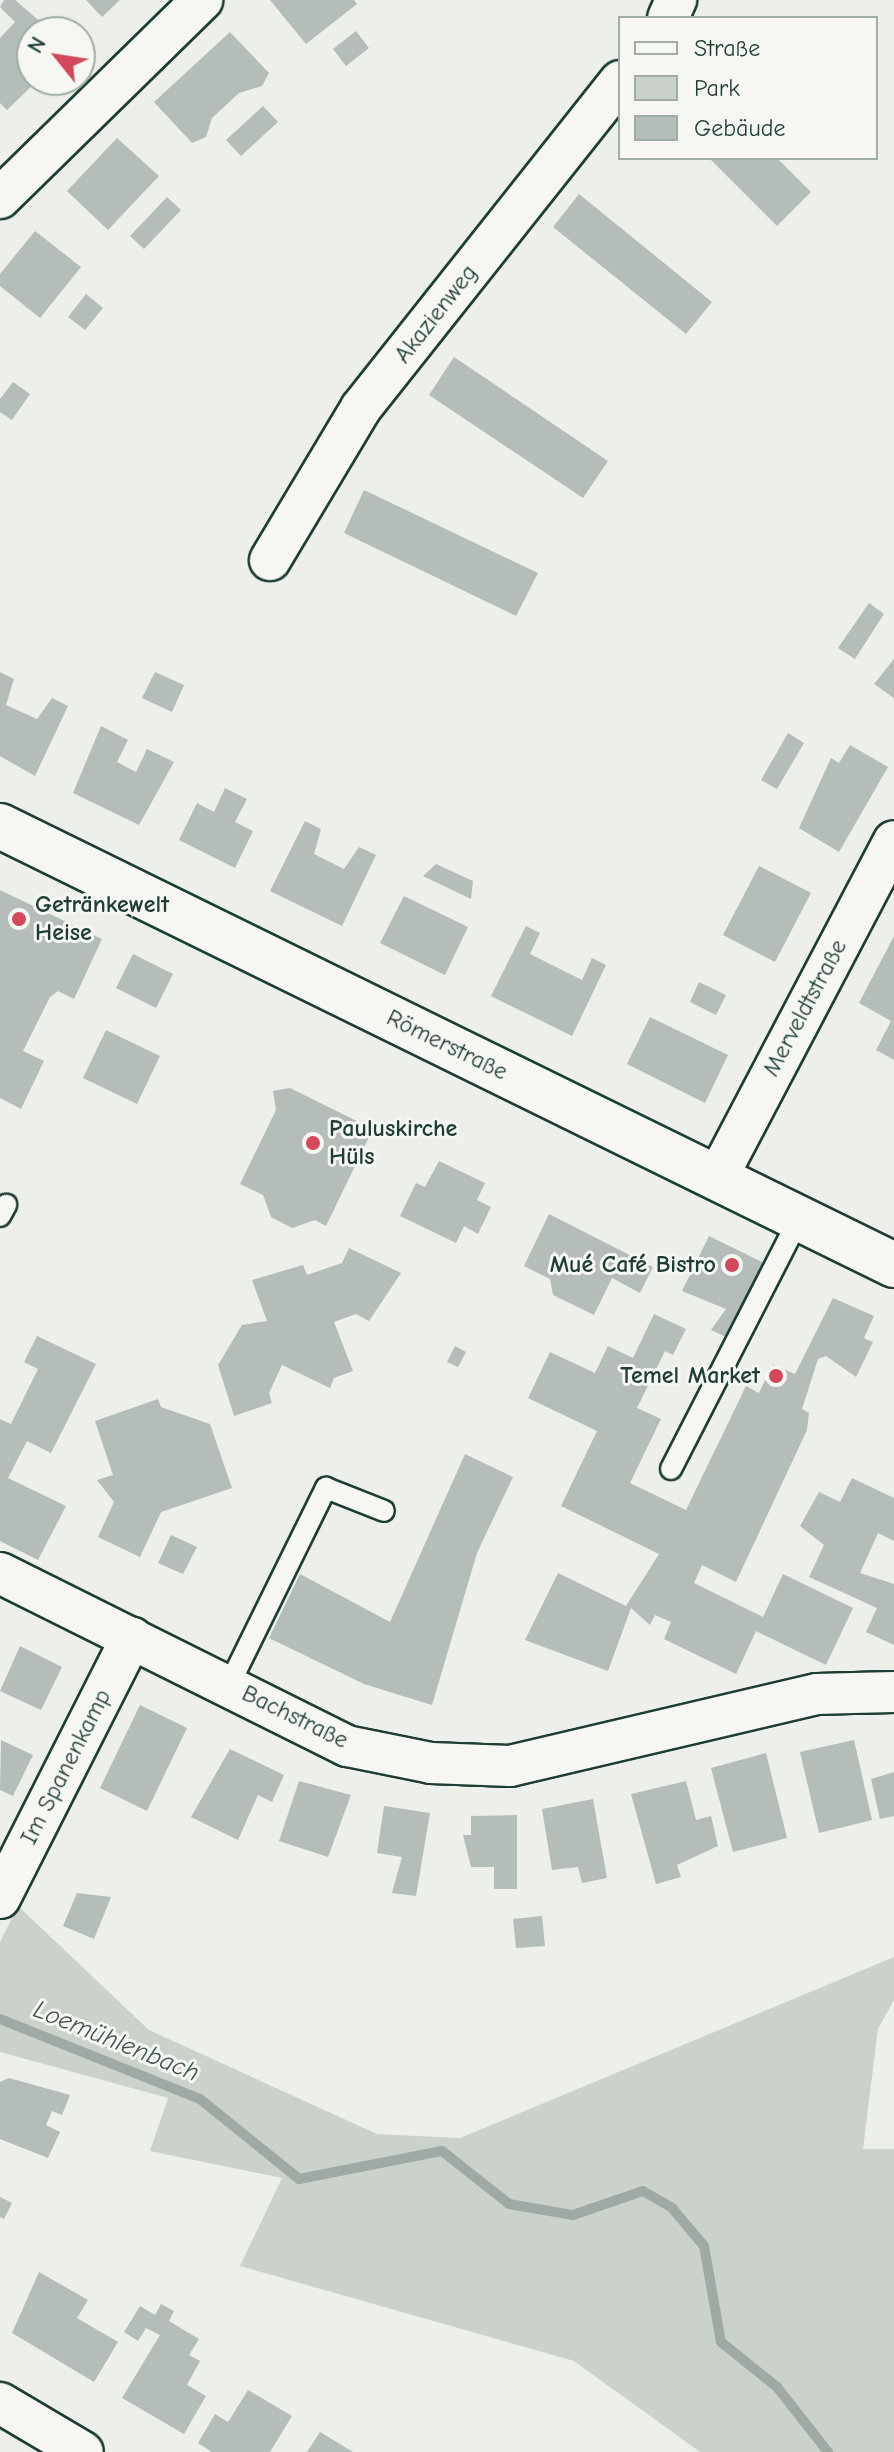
<!DOCTYPE html>
<html>
<head>
<meta charset="utf-8">
<style>
  body { margin:0 }
  #map { position:relative; width:894px; height:2452px; overflow:hidden; background:#edefea; font-family:"Comic Neue",sans-serif }
  div>[style] { position:absolute }
  .green>* { inset:0; background:#cbd2cc }
  .stream>* { height:10px; margin:-5px; padding:0 5px; transform-origin:5px; border-radius:5px; background:#9faaa4 }
  .building>* { inset:0; background:#b4bdb8 }
  .roads { filter:drop-shadow(2px 0 #1f3d34) drop-shadow(-2px 0 #1f3d34) drop-shadow(0 2px #1f3d34) drop-shadow(0 -2px #1f3d34) }
  .lane>* { height:20px; margin:-10px; padding:0 10px; transform-origin:10px; border-radius:10px; background:#f6f6f2 }
  .street>* { height:40px; margin:-20px; padding:0 20px; transform-origin:20px; border-radius:20px; background:#f6f6f2 }
  .secondary>* { height:44px; margin:-22px; padding:0 22px; transform-origin:22px; border-radius:22px; background:#f6f6f2 }
  .dots>* { width:22px; height:22px; translate:-50% -50%; box-sizing:border-box; border:4px solid #f6f6f2; border-radius:50% }
  span { translate:-50% -50%; white-space:nowrap; text-align:center; line-height:1.15; -webkit-text-stroke:6px #f6f6f2; paint-order:stroke }
  .street-label { font-size:24px; color:#1f3d34 }
  .poi-label { font-size:24px; color:#1f3d34; font-weight:700 }
  .left { translate:0 -50%; text-align:left }
  .right { translate:-100% -50%; text-align:right }
  .water-label { font-size:26px; color:#3f5850; font-style:italic }
  .legend { position:absolute; left:618px; top:16px; width:260px; height:144px; box-sizing:border-box; background:#f6f6f2; border:2px solid #a0aca6; margin:0; padding:10px 14px; list-style:none; font-size:24px; color:#1f3d34 }
  .legend li { display:flex; align-items:center; gap:16px; height:40px }
  .legend b { width:40px; border:2px solid #a0aca6 }
  .north { position:absolute; left:16px; top:16px; width:80px; height:80px; box-sizing:border-box; background:#f6f6f2; border:2px solid #a0aca6; border-radius:50%; rotate:300deg; font-size:22px; font-weight:700; line-height:32px; text-align:center; color:#1f3d34 }
  .north::after { content:''; display:block; margin:auto; width:28px; height:36px; background:#d1495b; clip-path:polygon(50% 0,100% 100%,50% 72%,0 100%) }
</style>
</head>
<body>
<div id="map">
  <div class="green">
    <div style="clip-path:polygon(18px 1906px,149px 2030px,377px 2134px,460px 2138px,894px 1957px,894px 2000px,878px 2029px,863px 2149px,894px 2149px,894px 2452px,700px 2452px,574px 2361px,240px 2266px,282px 2178px,150px 2151px,168px 2098px,0 2052px,0 1942px)"></div>
  </div>
  <div class="stream">
    <div style="left:0;top:2019px;width:215px;rotate:21.8deg"></div>
    <div style="left:200px;top:2099px;width:127px;rotate:38.9deg"></div>
    <div style="left:299px;top:2179px;width:146px;rotate:-11.1deg"></div>
    <div style="left:442px;top:2151px;width:85px;rotate:38.3deg"></div>
    <div style="left:509px;top:2204px;width:65px;rotate:9.8deg"></div>
    <div style="left:573px;top:2215px;width:74px;rotate:-18.9deg"></div>
    <div style="left:643px;top:2191px;width:34px;rotate:30deg"></div>
    <div style="left:672px;top:2208px;width:50px;rotate:49.9deg"></div>
    <div style="left:704px;top:2246px;width:97px;rotate:80deg"></div>
    <div style="left:721px;top:2342px;width:72px;rotate:38.8deg"></div>
    <div style="left:777px;top:2387px;width:83px;rotate:51.9deg"></div>
  </div>
  <div class="building">
    <div style="clip-path:polygon(4px 0,15px 0,50px 30px,32px 32px,32px 80px,38px 80px,7px 110px,0 103px,0 38px,15px 22px,0 7px)"></div>
    <div style="clip-path:polygon(86px 0,120px 0,102px 17px)"></div>
    <div style="clip-path:polygon(270px 0,354px 0,357px 4px,306px 44px)"></div>
    <div style="clip-path:polygon(356px 31px,369px 48px,346px 66px,333px 49px)"></div>
    <div style="clip-path:polygon(230px 32px,269px 73px,262px 86px,239px 93px,212px 118px,206px 137px,192px 143px,154px 102px)"></div>
    <div style="clip-path:polygon(263px 106px,278px 122px,241px 156px,226px 140px)"></div>
    <div style="clip-path:polygon(117px 138px,159px 176px,108px 230px,67px 191px)"></div>
    <div style="clip-path:polygon(709px 158px,777px 158px,811px 192px,777px 226px)"></div>
    <div style="clip-path:polygon(579px 194px,712px 302px,686px 334px,553px 227px)"></div>
    <div style="clip-path:polygon(167px 197px,181px 210px,144px 249px,130px 236px)"></div>
    <div style="clip-path:polygon(35px 231px,81px 267px,40px 318px,0 286px,0 274px)"></div>
    <div style="clip-path:polygon(86px 294px,103px 308px,85px 330px,68px 317px)"></div>
    <div style="clip-path:polygon(454px 357px,608px 461px,583px 498px,429px 395px)"></div>
    <div style="clip-path:polygon(13px 382px,30px 394px,12px 420px,0 412px,0 399px)"></div>
    <div style="clip-path:polygon(364px 490px,538px 573px,516px 616px,344px 533px)"></div>
    <div style="clip-path:polygon(869px 603px,884px 614px,855px 659px,838px 648px)"></div>
    <div style="clip-path:polygon(894px 659px,894px 698px,874px 684px)"></div>
    <div style="clip-path:polygon(0 672px,14px 679px,6px 705px,37px 719px,52px 698px,68px 706px,35px 776px,0 756px)"></div>
    <div style="clip-path:polygon(155px 672px,184px 685px,172px 712px,142px 698px)"></div>
    <div style="clip-path:polygon(101px 726px,128px 740px,117px 762px,136px 772px,147px 749px,174px 762px,139px 825px,73px 793px)"></div>
    <div style="clip-path:polygon(788px 733px,804px 743px,777px 789px,761px 780px)"></div>
    <div style="clip-path:polygon(850px 745px,888px 767px,839px 852px,799px 828px,831px 758px,839px 763px)"></div>
    <div style="clip-path:polygon(225px 788px,247px 799px,235px 822px,253px 831px,235px 868px,179px 840px,197px 803px,214px 812px)"></div>
    <div style="clip-path:polygon(305px 821px,321px 829px,314px 854px,344px 869px,359px 847px,376px 855px,342px 926px,270px 891px)"></div>
    <div style="clip-path:polygon(436px 864px,473px 881px,471px 899px,423px 876px)"></div>
    <div style="clip-path:polygon(759px 866px,811px 893px,775px 962px,723px 935px)"></div>
    <div style="clip-path:polygon(0 890px,102px 939px,74px 999px,58px 991px,50px 997px,23px 1051px,44px 1061px,21px 1109px,0 1098px)"></div>
    <div style="clip-path:polygon(404px 896px,468px 927px,445px 975px,380px 943px)"></div>
    <div style="clip-path:polygon(526px 926px,540px 933px,530px 954px,582px 980px,592px 958px,606px 965px,572px 1036px,491px 996px)"></div>
    <div style="clip-path:polygon(894px 936px,894px 1060px,876px 1050px,891px 1021px,859px 1003px)"></div>
    <div style="clip-path:polygon(133px 954px,173px 974px,156px 1008px,116px 988px)"></div>
    <div style="clip-path:polygon(699px 982px,726px 995px,716px 1015px,690px 1002px)"></div>
    <div style="clip-path:polygon(650px 1017px,728px 1055px,705px 1103px,627px 1064px)"></div>
    <div style="clip-path:polygon(106px 1030px,160px 1056px,137px 1104px,83px 1078px)"></div>
    <div style="clip-path:polygon(290px 1088px,373px 1129px,326px 1226px,315px 1220px,292px 1228px,271px 1217px,263px 1195px,240px 1184px,276px 1110px,273px 1091px)"></div>
    <div style="clip-path:polygon(439px 1161px,485px 1183px,477px 1200px,491px 1207px,478px 1234px,464px 1226px,456px 1243px,400px 1216px,416px 1183px,425px 1187px)"></div>
    <div style="clip-path:polygon(549px 1214px,653px 1267px,640px 1293px,612px 1278px,594px 1315px,553px 1295px,550px 1279px,524px 1266px)"></div>
    <div style="clip-path:polygon(709px 1236px,764px 1263px,728px 1338px,711px 1330px,726px 1309px,682px 1291px)"></div>
    <div style="clip-path:polygon(349px 1248px,401px 1273px,369px 1321px,356px 1314px,334px 1322px,353px 1371px,334px 1378px,330px 1388px,282px 1365px,269px 1393px,272px 1403px,234px 1416px,218px 1365px,242px 1325px,267px 1321px,252px 1280px,303px 1265px,307px 1275px,342px 1263px)"></div>
    <div style="clip-path:polygon(833px 1298px,874px 1316px,864px 1338px,873px 1342px,856px 1377px,826px 1356px,818px 1359px,802px 1409px,809px 1413px,807px 1430px,736px 1582px,702px 1565px,694px 1583px,763px 1617px,783px 1574px,853px 1608px,826px 1665px,756px 1631px,736px 1674px,664px 1639px,671px 1622px,655px 1615px,650px 1625px,631px 1608px,608px 1671px,525px 1640px,558px 1573px,626px 1606px,659px 1554px,561px 1506px,597px 1431px,528px 1398px,550px 1352px,595px 1373px,608px 1346px,633px 1358px,654px 1314px,686px 1329px,673px 1355px,665px 1351px,637px 1408px,661px 1419px,630px 1483px,686px 1510px,746px 1386px,759px 1393px,773px 1364px,795px 1374px)"></div>
    <div style="clip-path:polygon(37px 1336px,96px 1364px,51px 1453px,27px 1441px,8px 1478px,66px 1506px,38px 1560px,0 1541px,0 1419px,11px 1424px,38px 1369px,24px 1362px)"></div>
    <div style="clip-path:polygon(455px 1346px,466px 1352px,458px 1367px,447px 1362px)"></div>
    <div style="clip-path:polygon(158px 1399px,161px 1407px,210px 1424px,232px 1488px,161px 1512px,140px 1557px,98px 1537px,114px 1502px,97px 1480px,113px 1475px,95px 1421px)"></div>
    <div style="clip-path:polygon(465px 1454px,513px 1477px,477px 1553px,432px 1705px,364px 1684px,269px 1638px,300px 1574px,390px 1622px)"></div>
    <div style="clip-path:polygon(852px 1478px,894px 1498px,894px 1541px,878px 1533px,860px 1573px,894px 1584px,894px 1645px,866px 1632px,877px 1608px,809px 1577px,824px 1545px,800px 1526px,819px 1492px,840px 1502px)"></div>
    <div style="clip-path:polygon(171px 1535px,197px 1547px,183px 1574px,158px 1563px)"></div>
    <div style="clip-path:polygon(20px 1646px,62px 1667px,41px 1710px,0 1691px)"></div>
    <div style="clip-path:polygon(140px 1705px,187px 1728px,147px 1811px,100px 1788px)"></div>
    <div style="clip-path:polygon(1px 1740px,33px 1755px,13px 1796px,0 1790px)"></div>
    <div style="clip-path:polygon(854px 1740px,872px 1820px,819px 1833px,800px 1752px)"></div>
    <div style="clip-path:polygon(230px 1749px,284px 1775px,272px 1802px,258px 1795px,238px 1840px,191px 1817px)"></div>
    <div style="clip-path:polygon(766px 1753px,787px 1838px,733px 1852px,711px 1768px)"></div>
    <div style="clip-path:polygon(894px 1772px,894px 1816px,880px 1819px,871px 1779px)"></div>
    <div style="clip-path:polygon(299px 1781px,351px 1795px,328px 1857px,279px 1841px)"></div>
    <div style="clip-path:polygon(686px 1781px,696px 1820px,711px 1816px,718px 1846px,677px 1865px,681px 1877px,656px 1884px,631px 1794px)"></div>
    <div style="clip-path:polygon(593px 1799px,607px 1878px,582px 1883px,578px 1867px,552px 1870px,542px 1809px)"></div>
    <div style="clip-path:polygon(384px 1806px,430px 1813px,416px 1896px,392px 1893px,402px 1857px,377px 1853px)"></div>
    <div style="clip-path:polygon(517px 1815px,517px 1889px,494px 1889px,494px 1867px,471px 1867px,463px 1835px,471px 1835px,471px 1816px)"></div>
    <div style="clip-path:polygon(77px 1893px,111px 1897px,94px 1939px,63px 1926px)"></div>
    <div style="clip-path:polygon(542px 1916px,545px 1946px,516px 1948px,513px 1919px)"></div>
    <div style="clip-path:polygon(9px 2078px,70px 2095px,62px 2115px,52px 2111px,46px 2125px,60px 2132px,48px 2158px,0 2139px,0 2082px)"></div>
    <div style="clip-path:polygon(0 2197px,12px 2203px,4px 2219px,0 2217px)"></div>
    <div style="clip-path:polygon(39px 2272px,88px 2300px,77px 2318px,118px 2342px,94px 2382px,12px 2333px)"></div>
    <div style="clip-path:polygon(161px 2304px,174px 2311px,169px 2321px,199px 2339px,189px 2355px,200px 2361px,187px 2385px,206px 2396px,184px 2434px,122px 2398px,160px 2335px,146px 2328px,138px 2341px,124px 2332px,140px 2306px,155px 2315px)"></div>
    <div style="clip-path:polygon(248px 2390px,292px 2416px,270px 2452px,212px 2452px,198px 2443px,215px 2414px,228px 2422px)"></div>
    <div style="clip-path:polygon(320px 2432px,353px 2452px,307px 2452px)"></div>
  </div>
  <div class="roads">
    <div class="lane">
      <div style="left:0;top:1216px;width:13px;rotate:-61deg"></div>
      <div style="left:671px;top:1469px;width:283px;rotate:-62.9deg"></div>
      <div style="left:229px;top:1685px;width:220px;rotate:-63.8deg"></div>
      <div style="left:326px;top:1488px;width:62px;rotate:21.6deg"></div>
    </div>
    <div class="street">
      <div style="left:668px;top:18px;width:20px;rotate:-66deg"></div>
      <div style="left:0;top:198px;width:283px;rotate:-44.4deg"></div>
      <div style="left:270px;top:560px;width:177px;rotate:-59.1deg"></div>
      <div style="left:361px;top:408px;width:417px;rotate:-51.6deg"></div>
      <div style="left:718px;top:1176px;width:378px;rotate:-62.3deg"></div>
      <div style="left:0;top:1573px;width:388px;rotate:26.5deg"></div>
      <div style="left:347px;top:1746px;width:86px;rotate:11.4deg"></div>
      <div style="left:431px;top:1763px;width:79px;rotate:2.2deg"></div>
      <div style="left:510px;top:1766px;width:315px;rotate:-13.2deg"></div>
      <div style="left:817px;top:1694px;width:77px;rotate:-1.5deg"></div>
      <div style="left:0;top:1898px;width:292px;rotate:-63.2deg"></div>
      <div style="left:0;top:2403px;width:96px;rotate:30.6deg"></div>
    </div>
    <div class="secondary">
      <div style="left:0;top:826px;width:996px;rotate:26.15deg"></div>
    </div>
  </div>
  <div class="dots">
    <div style="left:19px;top:919px;background:#d1495b"></div>
    <div style="left:313px;top:1143px;background:#d1495b"></div>
    <div style="left:732px;top:1265px;background:#d1495b"></div>
    <div style="left:776px;top:1376px;background:#d1495b"></div>
  </div>
  <div class="street-label">
    <span style="left:436px;top:314px;rotate:-52deg">Akazienweg</span>
    <span style="left:805px;top:1008px;rotate:-62deg">Merveldtstraße</span>
    <span style="left:447px;top:1045px;rotate:26deg">Römerstraße</span>
    <span style="left:295px;top:1717px;rotate:26deg">Bachstraße</span>
    <span style="left:66px;top:1767px;rotate:-63deg">Im Spanenkamp</span>
  </div>
  <div class="poi-label">
    <span class="left" style="left:35px;top:919px">Getränkewelt<br>Heise</span>
    <span class="left" style="left:329px;top:1143px">Pauluskirche<br>Hüls</span>
    <span class="right" style="left:716px;top:1265px">Mué Café Bistro</span>
    <span class="right" style="left:760px;top:1376px">Temel Market</span>
  </div>
  <div class="water-label">
    <span style="left:116px;top:2042px;rotate:22deg">Loemühlenbach</span>
  </div>
  <ul class="legend">
  <li><b style="height:10px;background:#f6f6f2"></b>Straße</li>
  <li><b style="height:22px;background:#cbd2cc"></b>Park</li>
  <li><b style="height:22px;background:#b4bdb8"></b>Gebäude</li>
  </ul>
  <div class="north">N</div>
</div>
</body>
</html>
